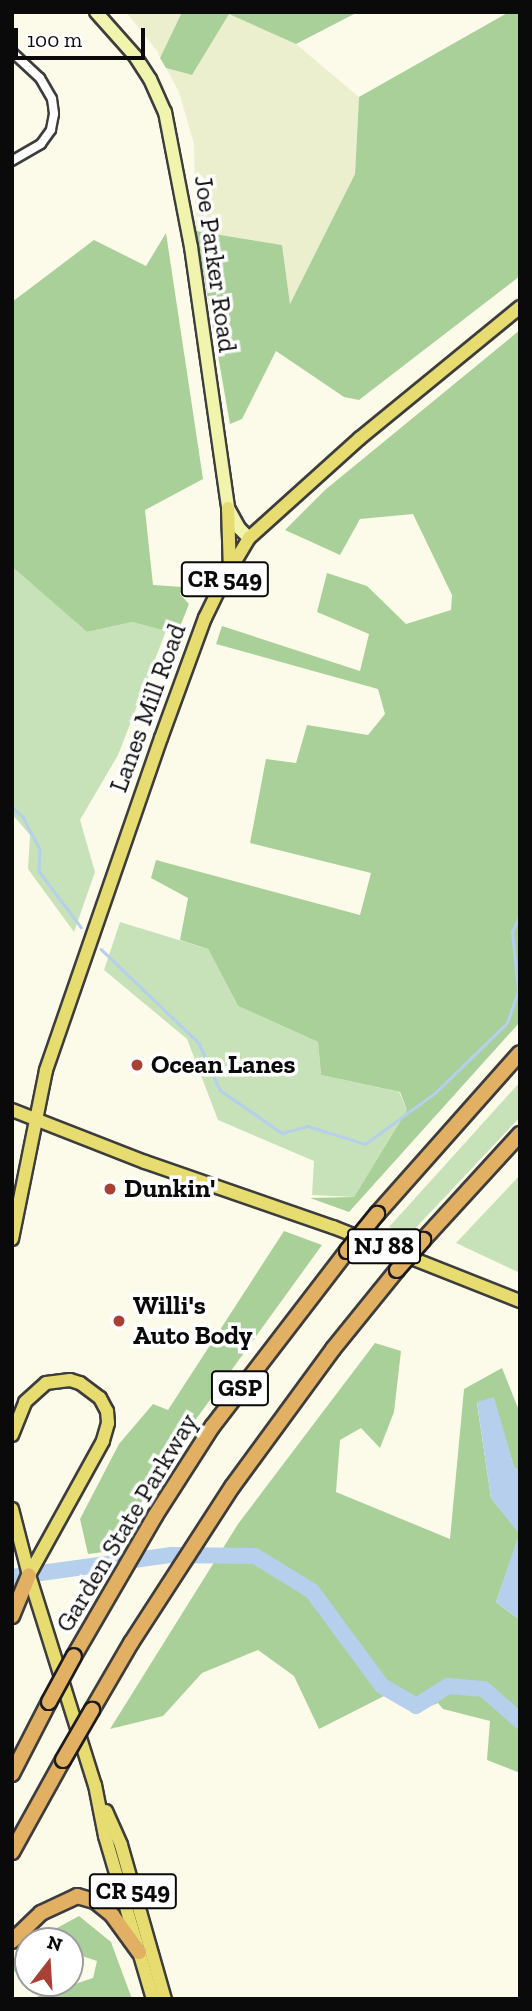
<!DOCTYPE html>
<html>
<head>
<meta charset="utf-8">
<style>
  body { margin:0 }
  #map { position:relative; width:532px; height:2011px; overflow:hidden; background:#fcfbea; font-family:"Zilla Slab",serif }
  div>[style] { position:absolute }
  .farmland>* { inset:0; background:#ecefcd }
  .green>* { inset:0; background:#c7e2b8 }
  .forest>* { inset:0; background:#aad09a }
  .water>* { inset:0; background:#b5cfed }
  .stream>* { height:2.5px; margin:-1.25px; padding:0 1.25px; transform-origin:1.25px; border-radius:1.25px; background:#b5cfed }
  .river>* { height:16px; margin:-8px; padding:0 8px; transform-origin:8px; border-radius:8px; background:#b5cfed }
  .roads { filter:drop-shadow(2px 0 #3d3d3d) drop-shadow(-2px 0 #3d3d3d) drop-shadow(0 2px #3d3d3d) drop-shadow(0 -2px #3d3d3d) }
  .street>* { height:8px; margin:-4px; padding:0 4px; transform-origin:4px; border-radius:4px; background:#fff }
  .secondary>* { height:12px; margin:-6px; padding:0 6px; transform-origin:6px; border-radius:6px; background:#f1f4ad }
  .primary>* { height:12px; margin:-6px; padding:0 6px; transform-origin:6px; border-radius:6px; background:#e6dc6f }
  .highway>* { height:14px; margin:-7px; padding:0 7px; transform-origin:7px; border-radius:7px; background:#e1b063 }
  .bridges { filter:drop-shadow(2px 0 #1b1b1b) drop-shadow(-2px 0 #1b1b1b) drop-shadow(0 2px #1b1b1b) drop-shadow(0 -2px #1b1b1b) }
  .highway-bridge>* { height:14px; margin:-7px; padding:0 7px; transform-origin:7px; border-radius:7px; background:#e1b063 }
  .dots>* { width:19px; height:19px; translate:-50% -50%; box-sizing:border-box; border:4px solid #fff; border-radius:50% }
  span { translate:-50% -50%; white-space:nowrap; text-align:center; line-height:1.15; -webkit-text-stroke:7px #fff; paint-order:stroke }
  .shield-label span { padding:2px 5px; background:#fff; border:2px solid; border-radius:5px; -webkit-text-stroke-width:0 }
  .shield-label { font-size:24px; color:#0a0a0a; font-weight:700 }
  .street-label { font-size:26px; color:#0a0a0a }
  .poi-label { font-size:26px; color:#0a0a0a; font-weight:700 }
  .left { translate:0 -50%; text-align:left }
  .frame { position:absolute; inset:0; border:14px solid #0a0a0a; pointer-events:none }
  .north { position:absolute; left:14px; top:1927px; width:70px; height:70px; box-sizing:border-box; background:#fff; border:2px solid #9d9d9d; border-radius:50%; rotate:17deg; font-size:19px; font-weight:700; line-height:28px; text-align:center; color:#0a0a0a }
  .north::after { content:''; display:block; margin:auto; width:24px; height:32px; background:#a74135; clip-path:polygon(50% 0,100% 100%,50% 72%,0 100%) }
  .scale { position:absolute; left:14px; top:28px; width:131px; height:32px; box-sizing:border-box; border:4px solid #0a0a0a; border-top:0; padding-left:9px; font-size:21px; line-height:24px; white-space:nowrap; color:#0a0a0a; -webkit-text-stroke:5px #fff; paint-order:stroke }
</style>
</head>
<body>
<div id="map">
  <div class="farmland">
    <div style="clip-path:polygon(126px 12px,182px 12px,160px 58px,158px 52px)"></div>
    <div style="clip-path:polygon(229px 13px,296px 44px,359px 97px,355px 174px,290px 305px,282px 245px,196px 231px,194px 144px,179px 92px,166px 68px,192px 75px)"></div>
  </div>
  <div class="green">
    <div style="clip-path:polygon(15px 568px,87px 632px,132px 622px,166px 631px,118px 755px,80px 820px,95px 872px,74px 932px,28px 869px,30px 835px,12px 814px,12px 572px)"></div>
    <div style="clip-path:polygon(120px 922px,208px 949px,238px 1006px,318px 1042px,321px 1075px,399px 1092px,407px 1110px,354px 1197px,312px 1195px,314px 1161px,218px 1120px,187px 1039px,104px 970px)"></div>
    <div style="clip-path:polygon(520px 1082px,520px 1117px,409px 1235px,389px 1227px)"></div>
    <div style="clip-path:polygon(520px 1175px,520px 1273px,456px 1243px)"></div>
  </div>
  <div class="forest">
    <div style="clip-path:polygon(182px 12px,358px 12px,296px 44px,229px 14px,192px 75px,166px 68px,160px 58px)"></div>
    <div style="clip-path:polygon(509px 12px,520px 12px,520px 276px,359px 400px,344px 397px,276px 351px,242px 419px,230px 424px,196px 231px,282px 245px,290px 304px,355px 174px,359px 97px)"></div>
    <div style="clip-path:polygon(166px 233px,203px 479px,145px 510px,153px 585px,183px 587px,180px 594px,189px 604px,177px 634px,132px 622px,87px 632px,15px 569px,12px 572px,12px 302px,94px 240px,146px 266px)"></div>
    <div style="clip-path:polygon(520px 330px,520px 1022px,349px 1212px,310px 1198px,354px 1197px,407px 1110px,400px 1092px,321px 1075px,318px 1042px,238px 1006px,208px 949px,180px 940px,188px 898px,151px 878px,156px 860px,360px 915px,371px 873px,250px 843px,266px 759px,296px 763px,307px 725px,368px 735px,385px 714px,378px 689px,216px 644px,222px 626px,360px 671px,369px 634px,317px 612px,327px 573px,367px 586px,406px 624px,451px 610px,452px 595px,413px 514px,360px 519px,340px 555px,285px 530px,325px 490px)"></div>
    <div style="clip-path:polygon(284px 1231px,322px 1245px,168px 1458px,112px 1551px,88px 1554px,80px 1519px,119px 1444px,153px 1404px,168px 1410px)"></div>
    <div style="clip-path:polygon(375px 1343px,401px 1351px,394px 1412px,380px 1448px,361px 1428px,340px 1440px,336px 1492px,450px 1539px,464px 1389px,502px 1368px,520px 1413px,520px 1472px,514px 1467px,493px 1398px,477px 1403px,491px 1498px,520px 1534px,496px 1602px,520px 1620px,520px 1773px,487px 1760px,490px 1721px,443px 1709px,438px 1703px,431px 1706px,388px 1694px,319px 1729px,294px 1676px,258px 1650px,202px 1673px,163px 1716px,110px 1729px,238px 1524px)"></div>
    <div style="clip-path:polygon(79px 1916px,111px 1942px,132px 1999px,30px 1999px,93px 1978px,97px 1961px,82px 1956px,70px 1959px,70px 1941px,33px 1941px)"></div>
    <div style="clip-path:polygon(28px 1944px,28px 1969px,12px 1972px,12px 1967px)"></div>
  </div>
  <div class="water">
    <div style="clip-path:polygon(494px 1397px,514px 1467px,520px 1472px,520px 1620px,496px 1602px,519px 1534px,491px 1498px,477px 1402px)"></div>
  </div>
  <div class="stream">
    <div style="left:12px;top:807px;width:15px;rotate:42deg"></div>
    <div style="left:23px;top:817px;width:36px;rotate:62deg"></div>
    <div style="left:40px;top:849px;width:22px;rotate:93deg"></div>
    <div style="left:39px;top:871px;width:70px;rotate:53.1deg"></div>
    <div style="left:101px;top:949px;width:136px;rotate:43.8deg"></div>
    <div style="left:199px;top:1043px;width:51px;rotate:65.9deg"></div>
    <div style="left:220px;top:1090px;width:75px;rotate:34.7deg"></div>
    <div style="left:282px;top:1133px;width:27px;rotate:-15deg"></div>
    <div style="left:308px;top:1126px;width:60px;rotate:17.5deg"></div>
    <div style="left:365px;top:1144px;width:87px;rotate:-36.1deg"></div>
    <div style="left:435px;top:1093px;width:100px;rotate:-44.2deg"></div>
    <div style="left:507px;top:1023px;width:34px;rotate:-71deg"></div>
    <div style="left:518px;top:991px;width:59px;rotate:-95.8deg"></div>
    <div style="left:512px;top:932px;width:19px;rotate:-65deg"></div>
  </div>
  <div class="river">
    <div style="left:12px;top:1577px;width:161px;rotate:-7.9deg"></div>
    <div style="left:171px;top:1555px;width:84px;rotate:0.7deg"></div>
    <div style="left:255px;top:1556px;width:67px;rotate:31.6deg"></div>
    <div style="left:312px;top:1591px;width:118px;rotate:53.6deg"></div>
    <div style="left:382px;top:1686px;width:39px;rotate:30deg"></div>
    <div style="left:416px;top:1706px;width:38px;rotate:-32deg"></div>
    <div style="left:448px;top:1686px;width:36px;rotate:5deg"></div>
    <div style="left:484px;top:1689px;width:48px;rotate:41.6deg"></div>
  </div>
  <div class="roads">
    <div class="street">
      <div style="left:12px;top:52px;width:38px;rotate:43deg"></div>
      <div style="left:40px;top:78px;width:24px;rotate:60deg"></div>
      <div style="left:52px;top:99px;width:15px;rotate:82deg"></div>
      <div style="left:54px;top:114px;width:16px;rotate:101deg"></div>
      <div style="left:51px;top:130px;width:17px;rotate:126deg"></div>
      <div style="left:41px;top:144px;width:34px;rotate:150deg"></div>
    </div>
    <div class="secondary">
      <div style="left:96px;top:12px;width:59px;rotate:48.4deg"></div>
      <div style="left:135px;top:56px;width:27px;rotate:57deg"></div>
      <div style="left:150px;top:79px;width:36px;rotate:66deg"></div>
      <div style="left:165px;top:112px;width:137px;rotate:79.1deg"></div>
      <div style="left:191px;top:247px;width:264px;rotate:81.9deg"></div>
      <div style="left:228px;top:508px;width:23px;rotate:61deg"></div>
      <div style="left:239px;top:528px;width:14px;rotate:45deg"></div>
    </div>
    <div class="primary">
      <div style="left:228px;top:508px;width:62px;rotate:88.2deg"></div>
      <div style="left:12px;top:1110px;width:143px;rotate:21.4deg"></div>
      <div style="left:145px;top:1162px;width:199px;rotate:19.1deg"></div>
      <div style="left:333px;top:1227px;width:201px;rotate:21.6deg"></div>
      <div style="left:12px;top:1239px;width:172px;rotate:-78.6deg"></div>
      <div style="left:46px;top:1070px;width:351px;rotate:-70.9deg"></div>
      <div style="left:161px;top:738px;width:128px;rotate:-69.9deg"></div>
      <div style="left:205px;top:618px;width:37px;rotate:-64deg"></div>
      <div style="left:221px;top:585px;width:55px;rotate:-59.2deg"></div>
      <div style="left:249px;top:538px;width:149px;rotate:-42deg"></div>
      <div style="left:360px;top:438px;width:207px;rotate:-39.3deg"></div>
      <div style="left:12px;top:1435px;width:35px;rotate:-68deg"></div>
      <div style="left:25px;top:1402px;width:28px;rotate:-42deg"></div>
      <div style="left:46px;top:1383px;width:24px;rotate:-7deg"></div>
      <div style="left:70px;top:1380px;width:10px;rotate:17deg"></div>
      <div style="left:80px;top:1383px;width:25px;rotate:37deg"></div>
      <div style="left:100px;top:1398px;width:15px;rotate:62deg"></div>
      <div style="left:107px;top:1411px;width:12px;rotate:85deg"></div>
      <div style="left:108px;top:1423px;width:19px;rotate:106deg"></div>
      <div style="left:103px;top:1441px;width:153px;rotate:118.9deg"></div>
      <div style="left:12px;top:1509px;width:68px;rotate:75.6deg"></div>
      <div style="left:29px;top:1575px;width:220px;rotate:72.6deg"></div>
      <div style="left:95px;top:1785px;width:52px;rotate:78.9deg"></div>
      <div style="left:105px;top:1836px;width:170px;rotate:73.6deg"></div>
      <div style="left:106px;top:1811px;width:37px;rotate:66deg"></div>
      <div style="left:121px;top:1845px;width:160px;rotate:74.1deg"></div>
    </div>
    <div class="highway">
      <div style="left:377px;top:1214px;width:215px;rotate:-48.4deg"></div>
      <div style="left:423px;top:1240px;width:144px;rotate:-47.5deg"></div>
      <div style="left:12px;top:1616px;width:44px;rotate:-67.5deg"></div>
      <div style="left:74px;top:1656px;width:162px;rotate:-59.9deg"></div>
      <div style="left:155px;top:1516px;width:106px;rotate:-57.4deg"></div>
      <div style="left:212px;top:1427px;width:222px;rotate:-52.5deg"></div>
      <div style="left:92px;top:1710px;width:78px;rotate:-59.8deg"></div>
      <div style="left:131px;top:1643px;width:186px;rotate:-57.1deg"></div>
      <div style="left:232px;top:1487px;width:171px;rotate:-53.8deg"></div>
      <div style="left:333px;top:1349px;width:102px;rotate:-51deg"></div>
      <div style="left:12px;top:1774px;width:81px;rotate:-62.8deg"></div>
      <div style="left:12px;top:1852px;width:105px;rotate:-61deg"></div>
      <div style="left:12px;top:1941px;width:40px;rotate:-44deg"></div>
      <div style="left:41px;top:1913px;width:40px;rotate:-25deg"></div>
      <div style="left:77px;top:1896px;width:19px;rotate:16deg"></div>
      <div style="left:95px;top:1901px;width:22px;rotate:39deg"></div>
      <div style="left:112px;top:1915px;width:46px;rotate:53.9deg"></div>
    </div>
  </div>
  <div class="bridges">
    <div class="highway-bridge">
      <div style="left:347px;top:1251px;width:48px;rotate:-51deg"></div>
      <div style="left:397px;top:1270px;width:40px;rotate:-49deg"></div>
      <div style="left:49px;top:1702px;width:52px;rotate:-61.5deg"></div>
      <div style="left:63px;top:1760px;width:58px;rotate:-59.9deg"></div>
    </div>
  </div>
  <div class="dots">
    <div style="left:137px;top:1065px;background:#a74135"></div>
    <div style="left:110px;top:1189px;background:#a74135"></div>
    <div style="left:119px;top:1321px;background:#a74135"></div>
  </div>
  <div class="shield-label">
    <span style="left:225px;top:579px">CR 549</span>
    <span style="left:384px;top:1246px">NJ 88</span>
    <span style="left:240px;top:1388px">GSP</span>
    <span style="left:133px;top:1891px">CR 549</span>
  </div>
  <div class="street-label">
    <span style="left:215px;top:264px;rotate:82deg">Joe Parker Road</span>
    <span style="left:148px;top:708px;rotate:-70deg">Lanes Mill Road</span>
    <span style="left:127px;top:1523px;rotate:-59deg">Garden State Parkway</span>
  </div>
  <div class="poi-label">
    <span class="left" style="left:151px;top:1065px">Ocean Lanes</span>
    <span class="left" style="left:124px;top:1189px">Dunkin'</span>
    <span class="left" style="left:133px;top:1321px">Willi's<br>Auto Body</span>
  </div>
  <div class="frame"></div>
  <div class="north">N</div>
  <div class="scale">100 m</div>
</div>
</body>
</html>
